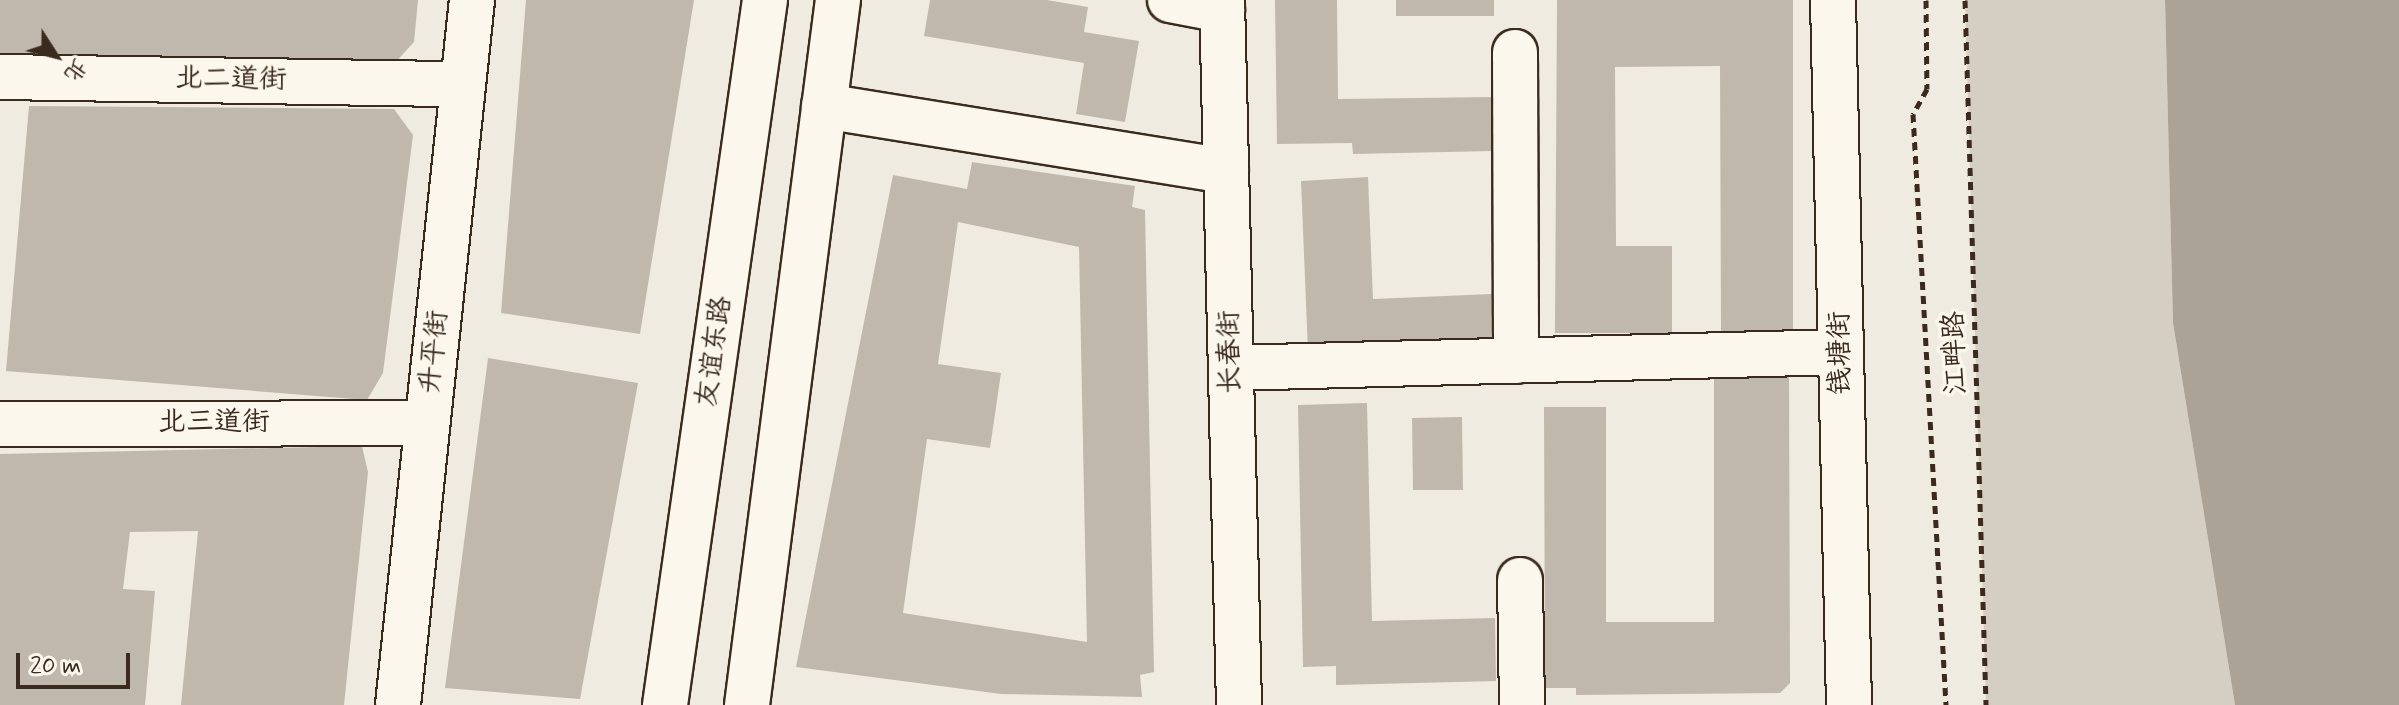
<!DOCTYPE html>
<html>
<head>
<meta charset="utf-8">
<style>
  body { margin:0 }
  #map { position:relative; width:2399px; height:705px; overflow:hidden; background:#f0ebe0; font-family:Mynerve,"LXGW WenKai TC",sans-serif }
  div>[style] { position:absolute }
  .green>* { inset:0; background:#d5cec3 }
  .water>* { inset:0; background:#aca397 }
  .building>* { inset:0; background:#c0b8ad }
  .path>* { height:5px; margin-top:-2.5px; transform-origin:0; background:repeating-linear-gradient(90deg,#3b2a1e 0 8px,transparent 0 14px) }
  .roads { filter:drop-shadow(2px 0 #3b2a1e) drop-shadow(-2px 0 #3b2a1e) drop-shadow(0 2px #3b2a1e) drop-shadow(0 -2px #3b2a1e) }
  .minor>* { height:44px; margin:-22px; padding:0 22px; transform-origin:22px; border-radius:22px; background:#fbf7ec }
  .highway>* { height:44px; margin:-22px; padding:0 22px; transform-origin:22px; border-radius:22px; background:#fbf7ec }
  span { translate:-50% -50%; white-space:nowrap; text-align:center; line-height:1.15; -webkit-text-stroke:7px #fbf7ec; paint-order:stroke }
  .street-label { font-size:28px; color:#3b2a1e }
  .north { position:absolute; left:16px; top:16px; width:80px; height:80px; -webkit-text-stroke:6px #fbf7ec; paint-order:stroke; rotate:126deg; font-size:22px; font-weight:700; line-height:32px; text-align:center; color:#3b2a1e }
  .north::after { content:''; display:block; margin:auto; width:28px; height:36px; background:#3b2a1e; clip-path:polygon(50% 0,100% 100%,50% 72%,0 100%) }
  .scale { position:absolute; left:16px; top:653px; width:114px; height:36px; box-sizing:border-box; border:4px solid #3b2a1e; border-top:0; padding-left:10px; font-size:24px; line-height:28px; white-space:nowrap; color:#3b2a1e; -webkit-text-stroke:6px #fbf7ec; paint-order:stroke }
</style>
</head>
<body>
<div id="map">
  <div class="green">
    <div style="clip-path:polygon(1965px 0,2165px 0,2173px 323px,2235px 705px,1986px 705px)"></div>
  </div>
  <div class="water">
    <div style="clip-path:polygon(2165px 0,2399px 0,2399px 705px,2235px 705px,2173px 323px)"></div>
  </div>
  <div class="building">
    <div style="clip-path:polygon(0 0,418px 0,414px 42px,393px 65px,0 55px)"></div>
    <div style="clip-path:polygon(526px 0,694px 0,640px 334px,501px 313px)"></div>
    <div style="clip-path:polygon(930px 0,1047px 0,1088px 7px,1084px 32px,1139px 41px,1125px 122px,1076px 114px,1084px 63px,924px 36px)"></div>
    <div style="clip-path:polygon(1275px 0,1337px 0,1338px 99px,1493px 97px,1493px 151px,1353px 154px,1352px 143px,1277px 144px)"></div>
    <div style="clip-path:polygon(1396px 0,1494px 0,1494px 16px,1396px 16px)"></div>
    <div style="clip-path:polygon(1557px 0,1793px 0,1793px 332px,1721px 333px,1720px 66px,1615px 67px,1616px 246px,1672px 246px,1672px 333px,1555px 333px)"></div>
    <div style="clip-path:polygon(29px 106px,394px 109px,413px 135px,383px 373px,367px 400px,6px 371px)"></div>
    <div style="clip-path:polygon(evenodd,972px 162px,1135px 186px,1132px 207px,1145px 210px,1154px 672px,1140px 675px,1142px 697px,1001px 694px,796px 667px,893px 175px,967px 189px,972px 162px,958px 222px,1079px 247px,1087px 642px,903px 613px,927px 439px,990px 448px,1001px 373px,938px 364px,958px 222px)"></div>
    <div style="clip-path:polygon(1368px 177px,1373px 299px,1492px 294px,1494px 344px,1308px 352px,1301px 181px)"></div>
    <div style="clip-path:polygon(488px 358px,638px 383px,580px 699px,445px 688px)"></div>
    <div style="clip-path:polygon(1789px 370px,1790px 683px,1780px 693px,1576px 695px,1576px 688px,1545px 688px,1544px 407px,1606px 407px,1606px 622px,1714px 622px,1714px 371px)"></div>
    <div style="clip-path:polygon(1367px 403px,1372px 621px,1495px 618px,1496px 681px,1336px 685px,1336px 666px,1303px 667px,1298px 405px)"></div>
    <div style="clip-path:polygon(1462px 417px,1463px 490px,1413px 490px,1412px 418px)"></div>
    <div style="clip-path:polygon(362px 446px,368px 472px,344px 705px,181px 705px,198px 531px,130px 532px,123px 589px,155px 591px,145px 705px,0 705px,0 454px)"></div>
  </div>
  <div class="path">
    <div style="left:1926px;top:0;width:89px;rotate:89.4deg"></div>
    <div style="left:1927px;top:89px;width:29px;rotate:119deg"></div>
    <div style="left:1913px;top:114px;width:592px;rotate:86.8deg"></div>
    <div style="left:1965px;top:0;width:705px;rotate:88.29deg"></div>
  </div>
  <div class="roads">
    <div class="minor">
      <div style="left:1170px;top:0;width:53px;rotate:10.9deg"></div>
      <div style="left:1222px;top:0;width:705px;rotate:88.62deg"></div>
      <div style="left:1833px;top:0;width:705px;rotate:88.7deg"></div>
      <div style="left:1515px;top:52px;width:309px;rotate:89.8deg"></div>
      <div style="left:0;top:77px;width:463px;rotate:0.9deg"></div>
      <div style="left:824px;top:106px;width:407px;rotate:9.2deg"></div>
      <div style="left:1231px;top:368px;width:610px;rotate:-1.5deg"></div>
      <div style="left:0;top:424px;width:427px;rotate:-0.1deg"></div>
      <div style="left:1520px;top:580px;width:125px;rotate:89.1deg"></div>
      <div style="left:398px;top:705px;width:709px;rotate:-84.01deg"></div>
    </div>
    <div class="highway">
      <div style="left:665px;top:705px;width:712px;rotate:-81.93deg"></div>
      <div style="left:747px;top:705px;width:711px;rotate:-82.65deg"></div>
    </div>
  </div>
  <div class="street-label">
    <span style="left:231px;top:80px;rotate:1deg">北二道街</span>
    <span style="left:435px;top:352px;rotate:-84deg">升平街</span>
    <span style="left:715px;top:352px;rotate:-82deg">友谊东路</span>
    <span style="left:1231px;top:352px;rotate:-91deg">长春街</span>
    <span style="left:1841px;top:353px;rotate:-91deg">钱塘街</span>
    <span style="left:1956px;top:353px;rotate:-92deg">江畔路</span>
    <span style="left:214px;top:423px">北三道街</span>
  </div>
  <div class="north">北</div>
  <div class="scale">20 m</div>
</div>
</body>
</html>
